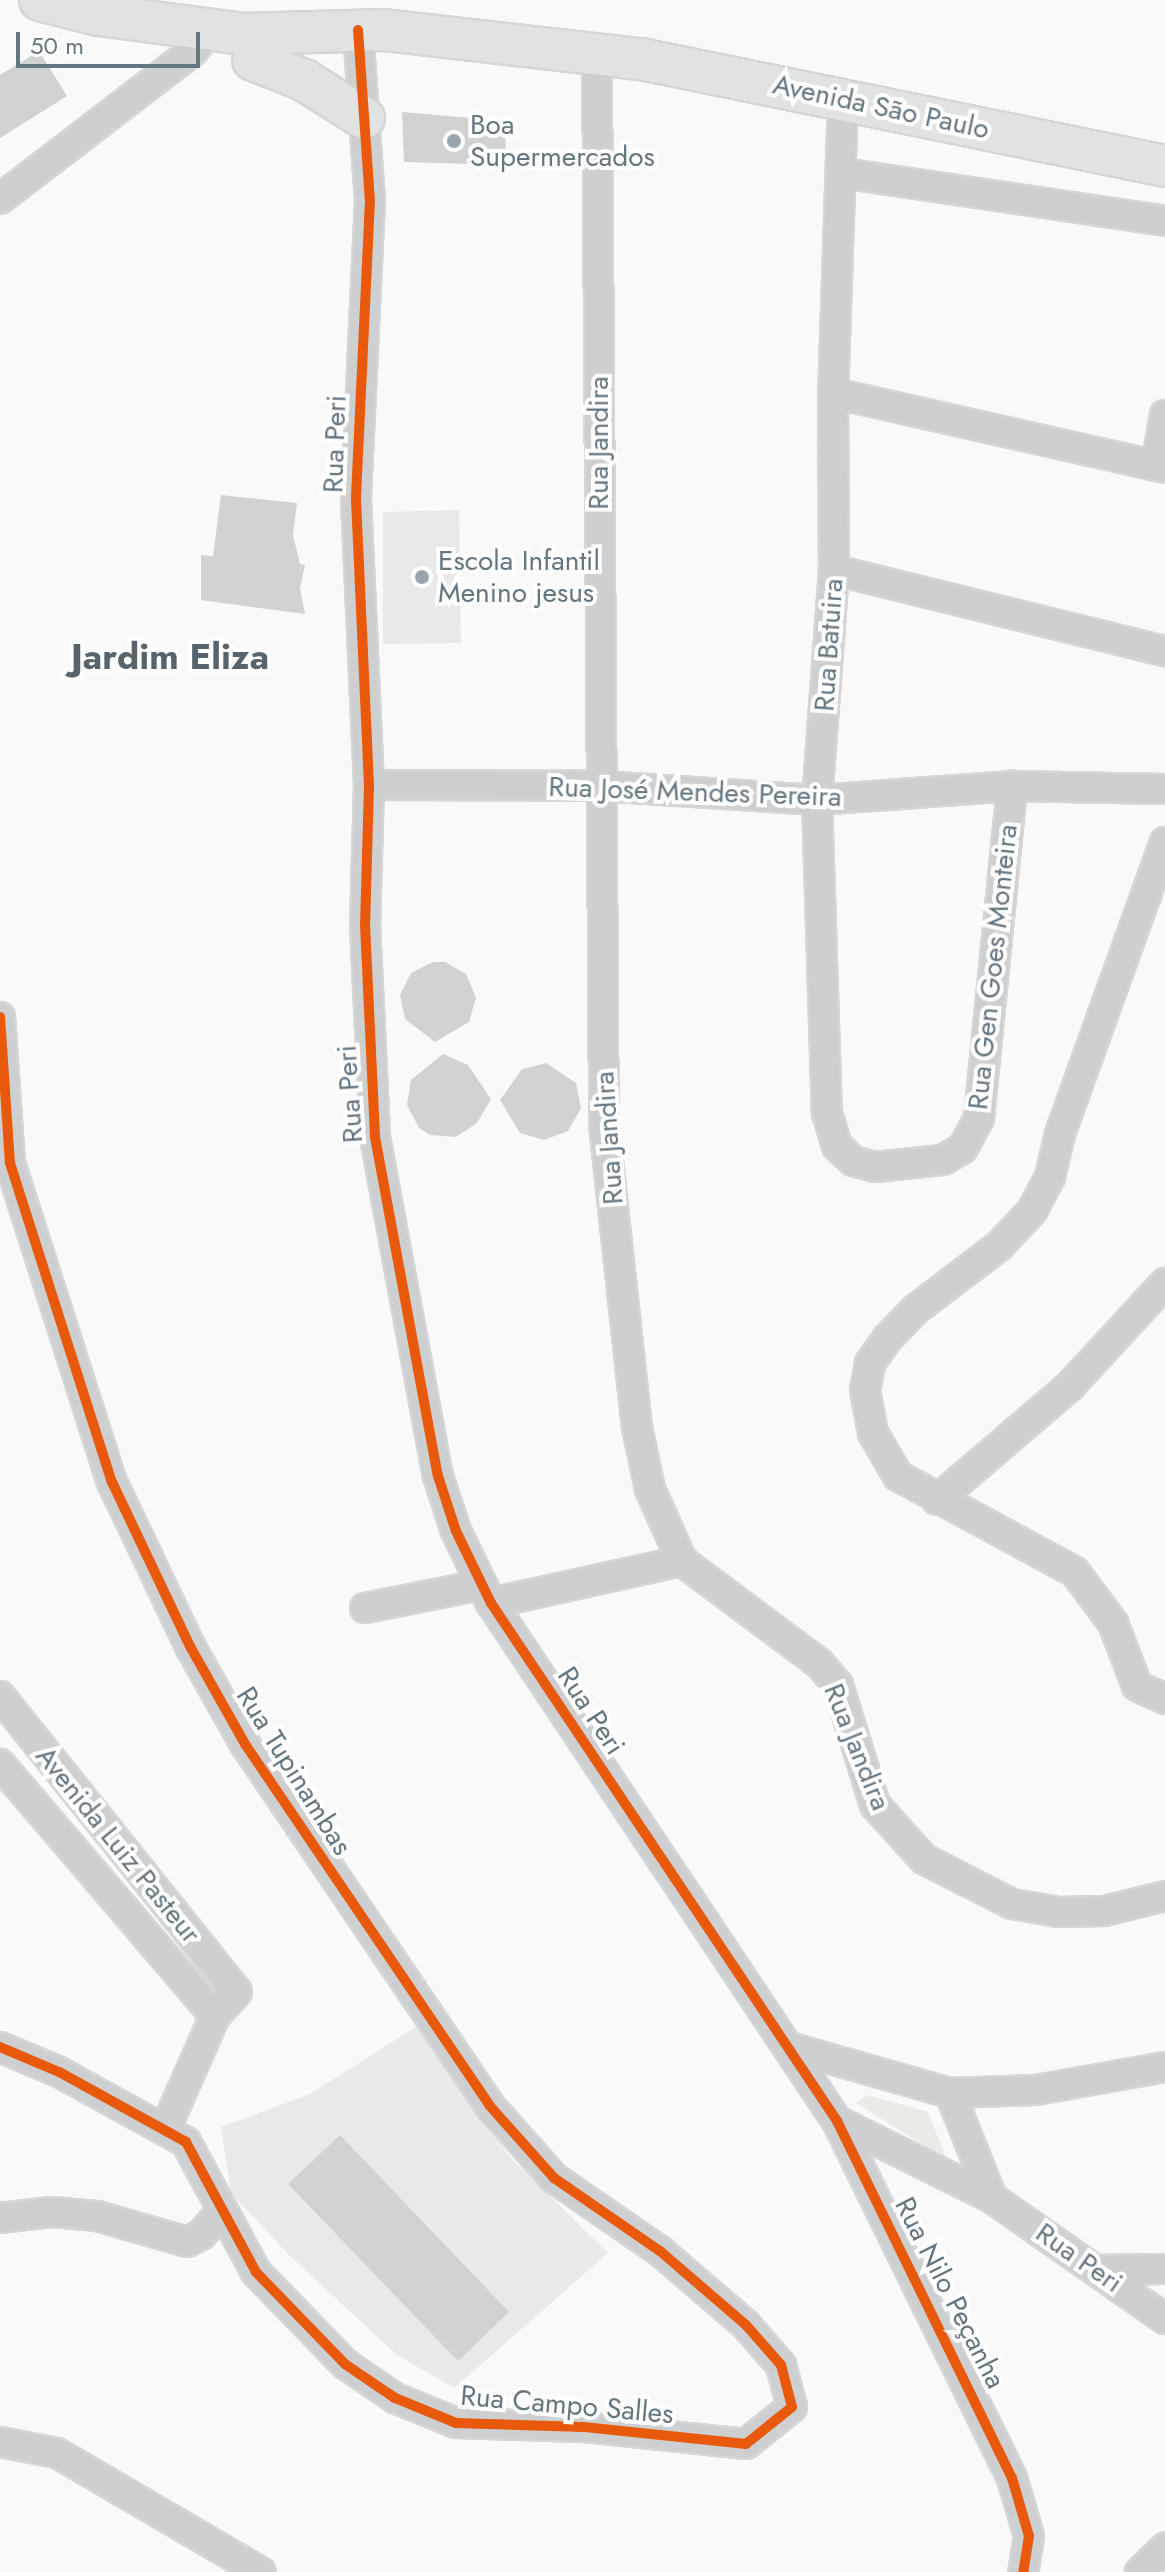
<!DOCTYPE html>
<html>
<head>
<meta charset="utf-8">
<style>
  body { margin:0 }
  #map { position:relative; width:1165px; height:2572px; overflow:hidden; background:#f9f9f9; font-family:Jost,sans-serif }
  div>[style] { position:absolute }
  .built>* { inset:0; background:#e8e9e9 }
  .green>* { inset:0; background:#e8ebe6 }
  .building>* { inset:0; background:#d0d2d3 }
  .roads { filter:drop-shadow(2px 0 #d5d6d7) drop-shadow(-2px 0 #d5d6d7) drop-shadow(0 2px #d5d6d7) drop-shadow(0 -2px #d5d6d7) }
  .street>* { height:28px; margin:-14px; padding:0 14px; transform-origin:14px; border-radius:14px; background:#cecfd0 }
  .secondary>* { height:40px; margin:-20px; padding:0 20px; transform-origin:20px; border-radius:20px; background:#e1e2e2 }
  .cycleway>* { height:10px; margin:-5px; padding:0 5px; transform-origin:5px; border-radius:5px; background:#e8590c }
  .dots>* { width:22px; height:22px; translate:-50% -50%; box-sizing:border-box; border:4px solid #fff; border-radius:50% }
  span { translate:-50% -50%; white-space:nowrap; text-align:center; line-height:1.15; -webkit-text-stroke:8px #fff; paint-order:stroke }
  .street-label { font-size:28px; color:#657683 }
  .poi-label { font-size:28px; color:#657683 }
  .left { translate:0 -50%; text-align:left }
  .district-label { font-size:36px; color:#57646e; font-weight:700 }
  .scale { position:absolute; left:16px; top:32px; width:184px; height:36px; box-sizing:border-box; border:4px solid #657683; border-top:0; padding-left:10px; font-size:24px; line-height:28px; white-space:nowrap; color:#657683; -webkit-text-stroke:6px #fff; paint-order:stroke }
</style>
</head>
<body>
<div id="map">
  <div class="built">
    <div style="clip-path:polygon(459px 510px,461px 643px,383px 644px,383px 512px)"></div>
    <div style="clip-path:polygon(416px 2027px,510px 2157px,608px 2253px,454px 2388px,397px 2355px,288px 2254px,231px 2193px,221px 2127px,310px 2094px)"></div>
  </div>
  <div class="green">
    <div style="clip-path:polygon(867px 2095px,928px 2112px,947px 2160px,856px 2103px)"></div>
  </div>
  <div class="building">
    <div style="clip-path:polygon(39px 51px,67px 96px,0 138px,0 75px)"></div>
    <div style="clip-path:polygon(402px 112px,505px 121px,506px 165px,404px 162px)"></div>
    <div style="clip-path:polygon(221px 495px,297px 503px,293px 535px,300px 564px,305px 565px,300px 588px,305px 614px,201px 600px,201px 555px,213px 556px)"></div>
    <div style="clip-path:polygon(433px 962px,445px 962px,466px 974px,476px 998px,469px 1022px,435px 1042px,405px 1019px,400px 995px,411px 973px)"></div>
    <div style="clip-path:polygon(443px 1054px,468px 1065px,491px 1099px,477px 1123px,456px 1137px,430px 1135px,419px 1128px,407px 1105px,411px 1080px)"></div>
    <div style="clip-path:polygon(546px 1063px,576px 1083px,581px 1108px,568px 1131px,544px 1140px,520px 1133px,500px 1100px,522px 1069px)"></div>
    <div style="clip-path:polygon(340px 2135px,509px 2312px,458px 2361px,288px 2184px)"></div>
  </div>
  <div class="roads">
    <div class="street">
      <div style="left:358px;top:30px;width:170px;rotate:86deg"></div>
      <div style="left:370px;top:200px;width:299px;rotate:92.7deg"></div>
      <div style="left:356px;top:499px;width:286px;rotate:87.4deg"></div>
      <div style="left:369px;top:785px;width:139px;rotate:91.6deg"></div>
      <div style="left:365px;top:924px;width:213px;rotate:87.3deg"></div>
      <div style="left:375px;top:1137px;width:345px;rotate:79.5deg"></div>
      <div style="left:438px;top:1476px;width:58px;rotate:71.9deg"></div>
      <div style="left:456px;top:1531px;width:80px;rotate:64.1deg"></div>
      <div style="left:491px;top:1603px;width:623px;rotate:56.26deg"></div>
      <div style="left:837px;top:2121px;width:398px;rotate:63.9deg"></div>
      <div style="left:1012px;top:2478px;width:60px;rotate:73.7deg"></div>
      <div style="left:1029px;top:2536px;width:36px;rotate:99deg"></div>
      <div style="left:597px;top:53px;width:1071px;rotate:89.63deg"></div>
      <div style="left:604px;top:1124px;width:305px;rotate:83.8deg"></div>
      <div style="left:637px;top:1427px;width:63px;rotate:78.2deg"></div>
      <div style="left:650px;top:1489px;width:79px;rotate:66deg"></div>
      <div style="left:682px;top:1561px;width:171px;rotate:36.7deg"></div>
      <div style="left:819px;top:1663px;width:29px;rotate:49deg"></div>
      <div style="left:838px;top:1685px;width:126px;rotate:72.9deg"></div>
      <div style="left:875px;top:1805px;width:73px;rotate:47.8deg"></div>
      <div style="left:924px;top:1859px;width:99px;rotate:27.1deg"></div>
      <div style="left:1012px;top:1904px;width:48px;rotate:9.7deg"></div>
      <div style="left:1059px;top:1912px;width:45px;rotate:-1.3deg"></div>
      <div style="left:1104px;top:1911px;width:63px;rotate:-13.8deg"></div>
      <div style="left:843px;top:98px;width:295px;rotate:91.9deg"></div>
      <div style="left:833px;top:393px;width:177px;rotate:89.7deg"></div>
      <div style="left:834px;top:570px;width:231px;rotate:94.2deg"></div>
      <div style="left:817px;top:800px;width:313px;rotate:88.2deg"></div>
      <div style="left:827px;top:1113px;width:34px;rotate:73deg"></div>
      <div style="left:837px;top:1146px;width:22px;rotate:43deg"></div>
      <div style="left:853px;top:1161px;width:23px;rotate:15deg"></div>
      <div style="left:875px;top:1167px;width:68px;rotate:-5.9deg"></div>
      <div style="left:943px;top:1160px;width:23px;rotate:-31deg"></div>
      <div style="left:963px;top:1148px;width:34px;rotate:-62deg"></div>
      <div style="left:979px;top:1118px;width:334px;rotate:-84.3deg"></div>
      <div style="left:841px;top:173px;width:328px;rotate:8.4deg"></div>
      <div style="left:0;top:199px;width:243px;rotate:-37.5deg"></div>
      <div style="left:193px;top:51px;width:28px;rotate:-52deg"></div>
      <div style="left:833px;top:393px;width:340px;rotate:12.7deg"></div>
      <div style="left:1156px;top:466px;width:52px;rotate:-80deg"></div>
      <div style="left:834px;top:570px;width:341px;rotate:13.8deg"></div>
      <div style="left:369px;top:785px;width:232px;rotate:0.2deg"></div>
      <div style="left:601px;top:786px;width:216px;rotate:3.7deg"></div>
      <div style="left:817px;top:800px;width:196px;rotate:-4.1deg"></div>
      <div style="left:1012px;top:786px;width:153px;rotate:1.1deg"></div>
      <div style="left:1165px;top:842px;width:310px;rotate:109.8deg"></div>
      <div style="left:1060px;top:1134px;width:44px;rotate:103.1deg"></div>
      <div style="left:1050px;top:1177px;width:38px;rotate:118deg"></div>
      <div style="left:1032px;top:1211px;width:48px;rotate:133.3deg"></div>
      <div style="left:999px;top:1246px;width:106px;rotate:142.7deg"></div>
      <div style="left:915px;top:1310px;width:40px;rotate:134deg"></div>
      <div style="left:887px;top:1339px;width:29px;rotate:125deg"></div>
      <div style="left:870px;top:1363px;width:27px;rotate:100deg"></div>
      <div style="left:865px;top:1390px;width:44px;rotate:79.5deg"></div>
      <div style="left:873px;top:1433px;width:50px;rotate:59.8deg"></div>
      <div style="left:898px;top:1476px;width:201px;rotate:28.5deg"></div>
      <div style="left:1075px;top:1572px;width:64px;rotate:53.3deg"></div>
      <div style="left:1113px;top:1623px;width:67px;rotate:69.1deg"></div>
      <div style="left:1137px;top:1686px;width:31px;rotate:25deg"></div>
      <div style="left:0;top:1017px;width:146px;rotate:86.1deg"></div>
      <div style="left:10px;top:1163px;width:335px;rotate:72.3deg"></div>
      <div style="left:112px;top:1482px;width:184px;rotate:64.6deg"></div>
      <div style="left:191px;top:1648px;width:110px;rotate:60.6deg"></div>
      <div style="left:245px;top:1744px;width:436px;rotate:55.9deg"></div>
      <div style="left:489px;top:2105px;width:98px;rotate:48.3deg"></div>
      <div style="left:554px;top:2178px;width:129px;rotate:34.6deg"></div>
      <div style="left:660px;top:2251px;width:113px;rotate:40.7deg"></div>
      <div style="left:746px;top:2325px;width:53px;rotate:48.8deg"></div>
      <div style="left:781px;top:2365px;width:43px;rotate:75.3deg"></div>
      <div style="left:792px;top:2407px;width:59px;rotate:141.2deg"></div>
      <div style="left:746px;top:2444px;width:164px;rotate:-174deg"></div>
      <div style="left:583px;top:2427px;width:127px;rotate:-178.2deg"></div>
      <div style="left:456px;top:2423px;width:66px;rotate:-157.7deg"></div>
      <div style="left:395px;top:2398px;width:60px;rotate:-145.8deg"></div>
      <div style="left:345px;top:2364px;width:128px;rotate:-134.1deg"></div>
      <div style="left:256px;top:2272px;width:148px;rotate:-118.3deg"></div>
      <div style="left:186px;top:2142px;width:145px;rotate:-151.1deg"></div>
      <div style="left:59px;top:2072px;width:64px;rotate:-157deg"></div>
      <div style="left:937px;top:1500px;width:175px;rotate:-40.6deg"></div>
      <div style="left:1070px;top:1386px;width:140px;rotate:-47.3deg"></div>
      <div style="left:491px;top:1603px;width:196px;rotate:-12.4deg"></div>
      <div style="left:365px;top:1608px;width:118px;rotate:-11.2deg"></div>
      <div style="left:0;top:1696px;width:379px;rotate:51.3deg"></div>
      <div style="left:237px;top:1992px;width:33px;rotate:133deg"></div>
      <div style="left:215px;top:2016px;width:121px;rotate:113.8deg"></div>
      <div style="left:0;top:1764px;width:331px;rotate:49.5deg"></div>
      <div style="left:792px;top:2048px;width:164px;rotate:15.9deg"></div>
      <div style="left:950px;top:2093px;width:86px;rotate:-2deg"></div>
      <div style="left:1036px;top:2090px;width:131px;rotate:-10.1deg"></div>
      <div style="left:950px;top:2093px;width:113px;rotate:68.2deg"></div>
      <div style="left:837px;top:2121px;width:173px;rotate:26.4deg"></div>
      <div style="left:992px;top:2198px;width:211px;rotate:35deg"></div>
      <div style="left:0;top:2218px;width:52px;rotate:-6.6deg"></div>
      <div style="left:52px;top:2212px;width:45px;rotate:5.1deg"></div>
      <div style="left:97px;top:2216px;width:94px;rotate:16.1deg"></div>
      <div style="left:187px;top:2242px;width:16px;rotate:-27deg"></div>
      <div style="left:201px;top:2235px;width:29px;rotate:-49deg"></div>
      <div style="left:1098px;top:2270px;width:67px;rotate:-0.9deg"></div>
      <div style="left:0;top:2442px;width:58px;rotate:10.9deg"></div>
      <div style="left:57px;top:2453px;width:236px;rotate:30.3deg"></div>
      <div style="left:1140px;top:2572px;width:35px;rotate:-44deg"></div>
    </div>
    <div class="secondary">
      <div style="left:40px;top:0;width:61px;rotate:14.3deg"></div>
      <div style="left:99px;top:15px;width:145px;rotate:7.5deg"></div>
      <div style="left:243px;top:34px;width:141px;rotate:-1.6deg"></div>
      <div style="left:384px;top:30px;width:264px;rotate:6.5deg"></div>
      <div style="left:646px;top:60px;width:530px;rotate:11.54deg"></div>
      <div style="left:253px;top:60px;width:55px;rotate:21.4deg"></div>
      <div style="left:304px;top:80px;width:71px;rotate:32.3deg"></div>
    </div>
  </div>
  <div class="cycleway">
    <div style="left:358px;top:30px;width:170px;rotate:86deg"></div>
    <div style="left:370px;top:200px;width:299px;rotate:92.7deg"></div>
    <div style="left:356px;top:499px;width:286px;rotate:87.4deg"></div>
    <div style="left:369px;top:785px;width:139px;rotate:91.6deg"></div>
    <div style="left:365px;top:924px;width:213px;rotate:87.3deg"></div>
    <div style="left:375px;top:1137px;width:345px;rotate:79.5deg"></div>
    <div style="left:438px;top:1476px;width:58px;rotate:71.9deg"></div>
    <div style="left:456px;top:1531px;width:80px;rotate:64.1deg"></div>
    <div style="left:491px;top:1603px;width:623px;rotate:56.26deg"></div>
    <div style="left:837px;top:2121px;width:398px;rotate:63.9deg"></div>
    <div style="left:1012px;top:2478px;width:60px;rotate:73.7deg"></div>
    <div style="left:1029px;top:2536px;width:36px;rotate:99deg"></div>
    <div style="left:0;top:1017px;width:146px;rotate:86.1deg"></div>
    <div style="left:10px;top:1163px;width:335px;rotate:72.3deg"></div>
    <div style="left:112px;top:1482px;width:184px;rotate:64.6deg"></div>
    <div style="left:191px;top:1648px;width:110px;rotate:60.6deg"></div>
    <div style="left:245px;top:1744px;width:436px;rotate:55.9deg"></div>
    <div style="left:489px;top:2105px;width:98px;rotate:48.3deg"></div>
    <div style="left:554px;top:2178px;width:129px;rotate:34.6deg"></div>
    <div style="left:660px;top:2251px;width:113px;rotate:40.7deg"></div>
    <div style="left:746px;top:2325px;width:53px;rotate:48.8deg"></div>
    <div style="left:781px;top:2365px;width:43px;rotate:75.3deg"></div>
    <div style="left:792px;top:2407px;width:59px;rotate:141.2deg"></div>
    <div style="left:746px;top:2444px;width:164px;rotate:-174deg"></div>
    <div style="left:583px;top:2427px;width:127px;rotate:-178.2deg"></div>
    <div style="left:456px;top:2423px;width:66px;rotate:-157.7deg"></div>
    <div style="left:395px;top:2398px;width:60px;rotate:-145.8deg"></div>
    <div style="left:345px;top:2364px;width:128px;rotate:-134.1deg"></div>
    <div style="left:256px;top:2272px;width:148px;rotate:-118.3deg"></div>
    <div style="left:186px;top:2142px;width:145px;rotate:-151.1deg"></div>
    <div style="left:59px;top:2072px;width:64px;rotate:-157deg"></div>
  </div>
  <div class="dots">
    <div style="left:454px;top:141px;background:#99a4ac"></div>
    <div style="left:422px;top:577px;background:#99a4ac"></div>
  </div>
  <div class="street-label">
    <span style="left:881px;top:107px;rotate:12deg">Avenida São Paulo</span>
    <span style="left:599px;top:443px;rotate:-90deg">Rua Jandira</span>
    <span style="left:335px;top:444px;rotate:-88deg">Rua Peri</span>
    <span style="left:829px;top:645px;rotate:-86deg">Rua Batuira</span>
    <span style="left:695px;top:792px;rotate:2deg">Rua José Mendes Pereira</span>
    <span style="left:993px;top:967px;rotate:-84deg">Rua Gen Goes Monteira</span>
    <span style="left:350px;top:1094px;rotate:-94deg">Rua Peri</span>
    <span style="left:609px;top:1138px;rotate:-94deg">Rua Jandira</span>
    <span style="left:591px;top:1711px;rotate:57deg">Rua Peri</span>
    <span style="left:857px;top:1747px;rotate:68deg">Rua Jandira</span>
    <span style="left:294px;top:1771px;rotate:58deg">Rua Tupinambas</span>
    <span style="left:118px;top:1845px;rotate:51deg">Avenida Luiz Pasteur</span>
    <span style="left:1079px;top:2258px;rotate:35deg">Rua Peri</span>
    <span style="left:950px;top:2293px;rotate:63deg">Rua Nilo Peçanha</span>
    <span style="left:567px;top:2405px;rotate:5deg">Rua Campo Salles</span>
  </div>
  <div class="poi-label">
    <span class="left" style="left:470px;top:141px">Boa<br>Supermercados</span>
    <span class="left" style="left:438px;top:577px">Escola Infantil<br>Menino jesus</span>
  </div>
  <div class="district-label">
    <span style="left:170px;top:657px">Jardim Eliza</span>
  </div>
  <div class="scale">50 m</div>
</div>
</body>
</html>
